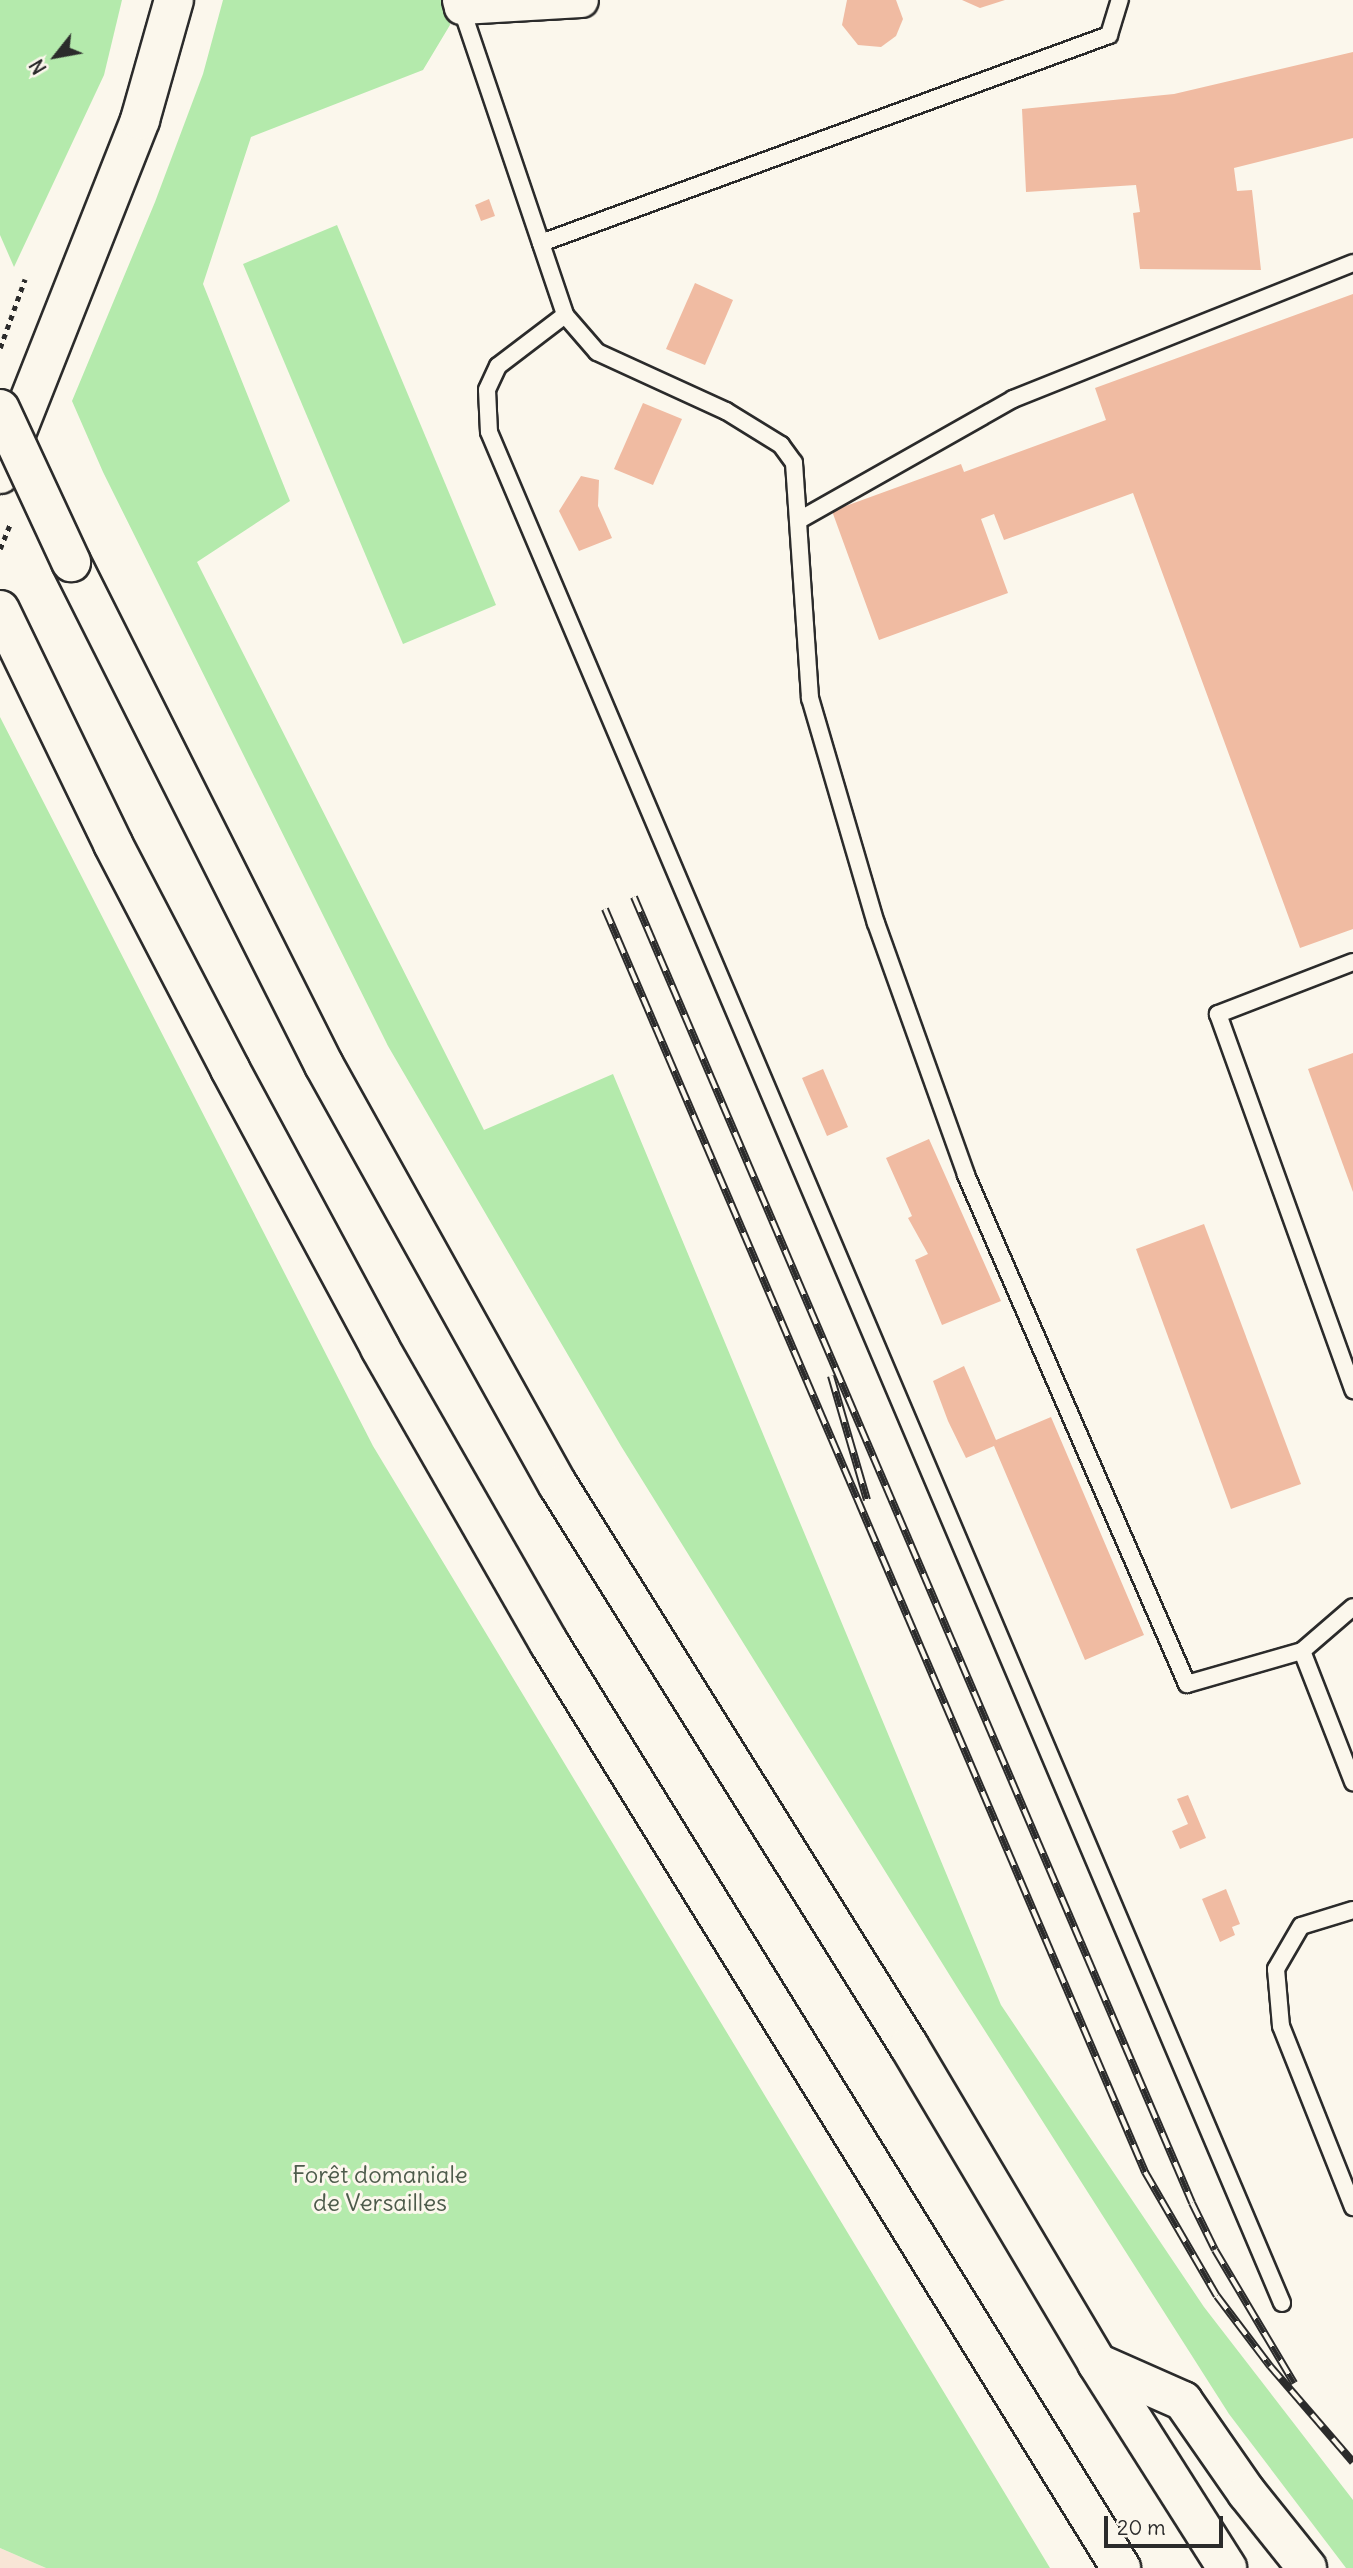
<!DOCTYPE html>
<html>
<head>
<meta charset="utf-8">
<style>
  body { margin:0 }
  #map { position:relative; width:1353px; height:2568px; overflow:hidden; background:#fbf7ec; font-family:Delius,sans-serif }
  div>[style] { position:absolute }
  .built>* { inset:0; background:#f8e5d6 }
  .green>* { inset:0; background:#b4eaac }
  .building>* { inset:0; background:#f0bba2 }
  .path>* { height:4.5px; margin-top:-2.25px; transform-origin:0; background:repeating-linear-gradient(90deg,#2b2b2b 0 5px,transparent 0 10px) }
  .roads { filter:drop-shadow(2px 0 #2b2b2b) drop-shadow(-2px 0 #2b2b2b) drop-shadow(0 2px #2b2b2b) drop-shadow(0 -2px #2b2b2b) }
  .lane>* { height:16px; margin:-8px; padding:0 8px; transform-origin:8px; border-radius:8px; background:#fbf7ec }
  .street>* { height:33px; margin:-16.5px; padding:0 16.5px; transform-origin:16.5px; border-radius:16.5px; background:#fbf7ec }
  .secondary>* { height:38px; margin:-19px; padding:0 19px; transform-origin:19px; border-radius:19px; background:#fbf7ec }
  .highway>* { height:38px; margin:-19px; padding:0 19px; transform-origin:19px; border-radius:19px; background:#fbf7ec }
  .rail>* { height:8px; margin-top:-4px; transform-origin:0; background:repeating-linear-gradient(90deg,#fbf7ec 0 16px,#2b2b2b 0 32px); box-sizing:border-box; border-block:2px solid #2b2b2b }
  .bridges { filter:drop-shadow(2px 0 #2b2b2b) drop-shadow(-2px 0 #2b2b2b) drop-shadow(0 2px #2b2b2b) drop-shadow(0 -2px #2b2b2b) }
  .highway-bridge>* { height:38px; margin:-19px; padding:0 19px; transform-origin:19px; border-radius:19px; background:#fbf7ec }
  span { translate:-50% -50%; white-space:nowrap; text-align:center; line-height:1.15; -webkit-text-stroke:6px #fbf7ec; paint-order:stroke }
  .park-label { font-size:24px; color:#4d5b4b }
  .north { position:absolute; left:21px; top:21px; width:70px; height:70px; -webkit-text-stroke:5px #fbf7ec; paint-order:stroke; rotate:239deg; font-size:19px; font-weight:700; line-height:28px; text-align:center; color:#2b2b2b }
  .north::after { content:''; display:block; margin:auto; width:24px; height:32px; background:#2b2b2b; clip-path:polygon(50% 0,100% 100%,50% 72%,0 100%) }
  .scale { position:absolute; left:1104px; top:2516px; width:119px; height:32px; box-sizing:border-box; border:4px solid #2b2b2b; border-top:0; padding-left:9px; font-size:21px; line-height:24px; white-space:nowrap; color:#2b2b2b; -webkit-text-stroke:5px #fbf7ec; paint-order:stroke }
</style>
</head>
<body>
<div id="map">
  <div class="built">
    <div style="clip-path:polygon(0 2548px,46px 2568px,0 2568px)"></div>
  </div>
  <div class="green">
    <div style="clip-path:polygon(0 0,122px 0,104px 75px,14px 267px,0 235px)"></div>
    <div style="clip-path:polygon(223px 0,448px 0,450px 25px,423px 70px,251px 137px,203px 284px,290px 501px,197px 562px,484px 1130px,613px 1074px,1001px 2005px,1204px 2307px,1353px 2500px,1353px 2568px,1346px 2568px,1229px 2414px,957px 1987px,621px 1446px,388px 1046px,103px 472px,72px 401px,155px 202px,203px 74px)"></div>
    <div style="clip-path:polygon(337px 225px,496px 605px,403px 644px,243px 264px)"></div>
    <div style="clip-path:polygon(0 717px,373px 1446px,1050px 2568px,46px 2568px,0 2548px)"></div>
  </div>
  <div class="building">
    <div style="clip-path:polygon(847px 0,896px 0,903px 19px,896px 36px,881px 47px,858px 45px,842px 25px)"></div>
    <div style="clip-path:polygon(962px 0,1005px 0,980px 8px)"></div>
    <div style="clip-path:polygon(1353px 52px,1353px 138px,1234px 168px,1237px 191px,1252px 190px,1261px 270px,1140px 269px,1133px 213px,1140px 212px,1136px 185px,1026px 192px,1022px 109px,1174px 94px)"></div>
    <div style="clip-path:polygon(489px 199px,495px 216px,481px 221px,475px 205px)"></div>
    <div style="clip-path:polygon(695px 283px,733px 300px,705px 365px,666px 349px)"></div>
    <div style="clip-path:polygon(1353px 294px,1353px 929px,1300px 948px,1133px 493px,1004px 540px,994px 514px,981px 519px,1008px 593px,879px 640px,832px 511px,961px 464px,964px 472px,1106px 420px,1095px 388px)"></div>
    <div style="clip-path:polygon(643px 403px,682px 419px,653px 485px,614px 469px)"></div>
    <div style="clip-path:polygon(581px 476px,599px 480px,598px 506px,612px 538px,579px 551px,559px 511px)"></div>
    <div style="clip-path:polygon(1353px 1053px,1353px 1192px,1308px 1069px)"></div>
    <div style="clip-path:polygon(823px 1069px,848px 1127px,827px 1136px,802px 1078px)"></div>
    <div style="clip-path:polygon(929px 1139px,1001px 1301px,942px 1325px,915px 1260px,928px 1254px,908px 1218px,912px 1216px,886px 1158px)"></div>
    <div style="clip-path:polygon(1204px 1224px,1301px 1484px,1231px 1509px,1136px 1249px)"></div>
    <div style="clip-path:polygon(964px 1366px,996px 1440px,1051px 1417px,1144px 1635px,1085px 1660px,994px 1446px,966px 1458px,948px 1421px,933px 1381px)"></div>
    <div style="clip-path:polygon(1188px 1795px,1206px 1838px,1180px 1849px,1172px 1831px,1188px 1824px,1177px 1799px)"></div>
    <div style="clip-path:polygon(1226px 1889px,1240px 1924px,1232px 1927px,1235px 1935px,1220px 1942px,1202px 1899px)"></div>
  </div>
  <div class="path">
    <div style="left:0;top:348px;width:73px;rotate:-70.1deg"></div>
    <div style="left:0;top:549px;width:27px;rotate:-68deg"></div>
  </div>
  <div class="roads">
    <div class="lane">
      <div style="left:461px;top:7px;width:325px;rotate:71.3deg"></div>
      <div style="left:565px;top:315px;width:49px;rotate:49.1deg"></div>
      <div style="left:597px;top:352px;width:142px;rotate:24.6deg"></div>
      <div style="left:726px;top:411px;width:65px;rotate:31.7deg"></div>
      <div style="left:781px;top:445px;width:22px;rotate:54deg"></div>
      <div style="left:794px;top:463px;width:236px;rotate:86.1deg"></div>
      <div style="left:810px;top:698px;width:234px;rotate:73.7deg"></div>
      <div style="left:876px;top:923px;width:268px;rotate:70.3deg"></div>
      <div style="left:966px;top:1175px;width:555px;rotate:66.53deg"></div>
      <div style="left:1187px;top:1684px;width:120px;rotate:-16deg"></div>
      <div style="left:1302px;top:1651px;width:67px;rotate:-40.8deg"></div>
      <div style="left:541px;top:243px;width:605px;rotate:-20.11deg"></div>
      <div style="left:1109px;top:35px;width:37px;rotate:-73deg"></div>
      <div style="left:565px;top:315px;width:84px;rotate:142.7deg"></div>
      <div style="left:498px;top:366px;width:26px;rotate:115deg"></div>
      <div style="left:487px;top:390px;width:42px;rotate:87.3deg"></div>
      <div style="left:489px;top:432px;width:2032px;rotate:67.03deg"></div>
      <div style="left:801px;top:519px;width:244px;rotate:-29.5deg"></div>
      <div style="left:1013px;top:399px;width:366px;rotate:-21.8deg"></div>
      <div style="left:1353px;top:962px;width:145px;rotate:158.9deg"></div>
      <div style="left:1218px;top:1014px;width:400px;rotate:70.2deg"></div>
      <div style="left:1302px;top:1651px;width:141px;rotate:68.7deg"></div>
      <div style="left:1353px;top:1910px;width:54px;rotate:162.9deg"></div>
      <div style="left:1301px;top:1926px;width:50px;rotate:120.2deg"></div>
      <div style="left:1276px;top:1969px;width:57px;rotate:85deg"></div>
      <div style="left:1281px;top:2026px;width:195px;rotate:68.3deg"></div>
    </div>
    <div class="street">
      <div style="left:459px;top:0;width:7px;rotate:74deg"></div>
      <div style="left:461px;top:7px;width:120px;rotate:-3.3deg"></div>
    </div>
    <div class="secondary">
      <div style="left:0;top:474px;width:381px;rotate:-68.4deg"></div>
      <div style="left:140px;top:120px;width:125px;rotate:-74.2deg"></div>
    </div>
    <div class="highway">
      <div style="left:71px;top:562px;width:563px;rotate:63.3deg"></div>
      <div style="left:324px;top:1065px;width:481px;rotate:60.9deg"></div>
      <div style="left:558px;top:1485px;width:662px;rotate:57.97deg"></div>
      <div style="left:909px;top:2046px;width:369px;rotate:59.3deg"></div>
      <div style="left:1097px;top:2363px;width:243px;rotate:57.6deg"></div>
      <div style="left:0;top:610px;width:260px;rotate:64.2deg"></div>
      <div style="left:113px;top:844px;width:254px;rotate:62.5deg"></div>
      <div style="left:230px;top:1069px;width:317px;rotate:61.7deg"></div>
      <div style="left:380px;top:1348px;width:340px;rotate:60.2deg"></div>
      <div style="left:549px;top:1643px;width:1088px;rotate:58.27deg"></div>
      <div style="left:1097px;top:2363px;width:94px;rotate:23.8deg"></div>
      <div style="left:1183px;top:2401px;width:112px;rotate:55.2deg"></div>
      <div style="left:1247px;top:2493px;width:96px;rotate:51.3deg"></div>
    </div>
  </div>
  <div class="rail">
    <div style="left:634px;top:897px;width:1420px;rotate:66.86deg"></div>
    <div style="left:1192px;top:2203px;width:52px;rotate:63.9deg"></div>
    <div style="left:1215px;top:2250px;width:155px;rotate:59.3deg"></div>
    <div style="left:605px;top:909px;width:1374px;rotate:66.85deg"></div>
    <div style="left:1145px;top:2172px;width:143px;rotate:59.9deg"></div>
    <div style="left:1217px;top:2296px;width:88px;rotate:52.9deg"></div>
    <div style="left:1270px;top:2366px;width:127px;rotate:49.2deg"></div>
    <div style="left:831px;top:1376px;width:129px;rotate:73.8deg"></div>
  </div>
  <div class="bridges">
    <div class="highway-bridge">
      <div style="left:0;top:409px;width:169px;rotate:65.1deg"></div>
    </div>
  </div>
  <div class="park-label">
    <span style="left:380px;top:2189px">Forêt domaniale<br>de Versailles</span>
  </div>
  <div class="north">N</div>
  <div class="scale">20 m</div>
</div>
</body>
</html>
